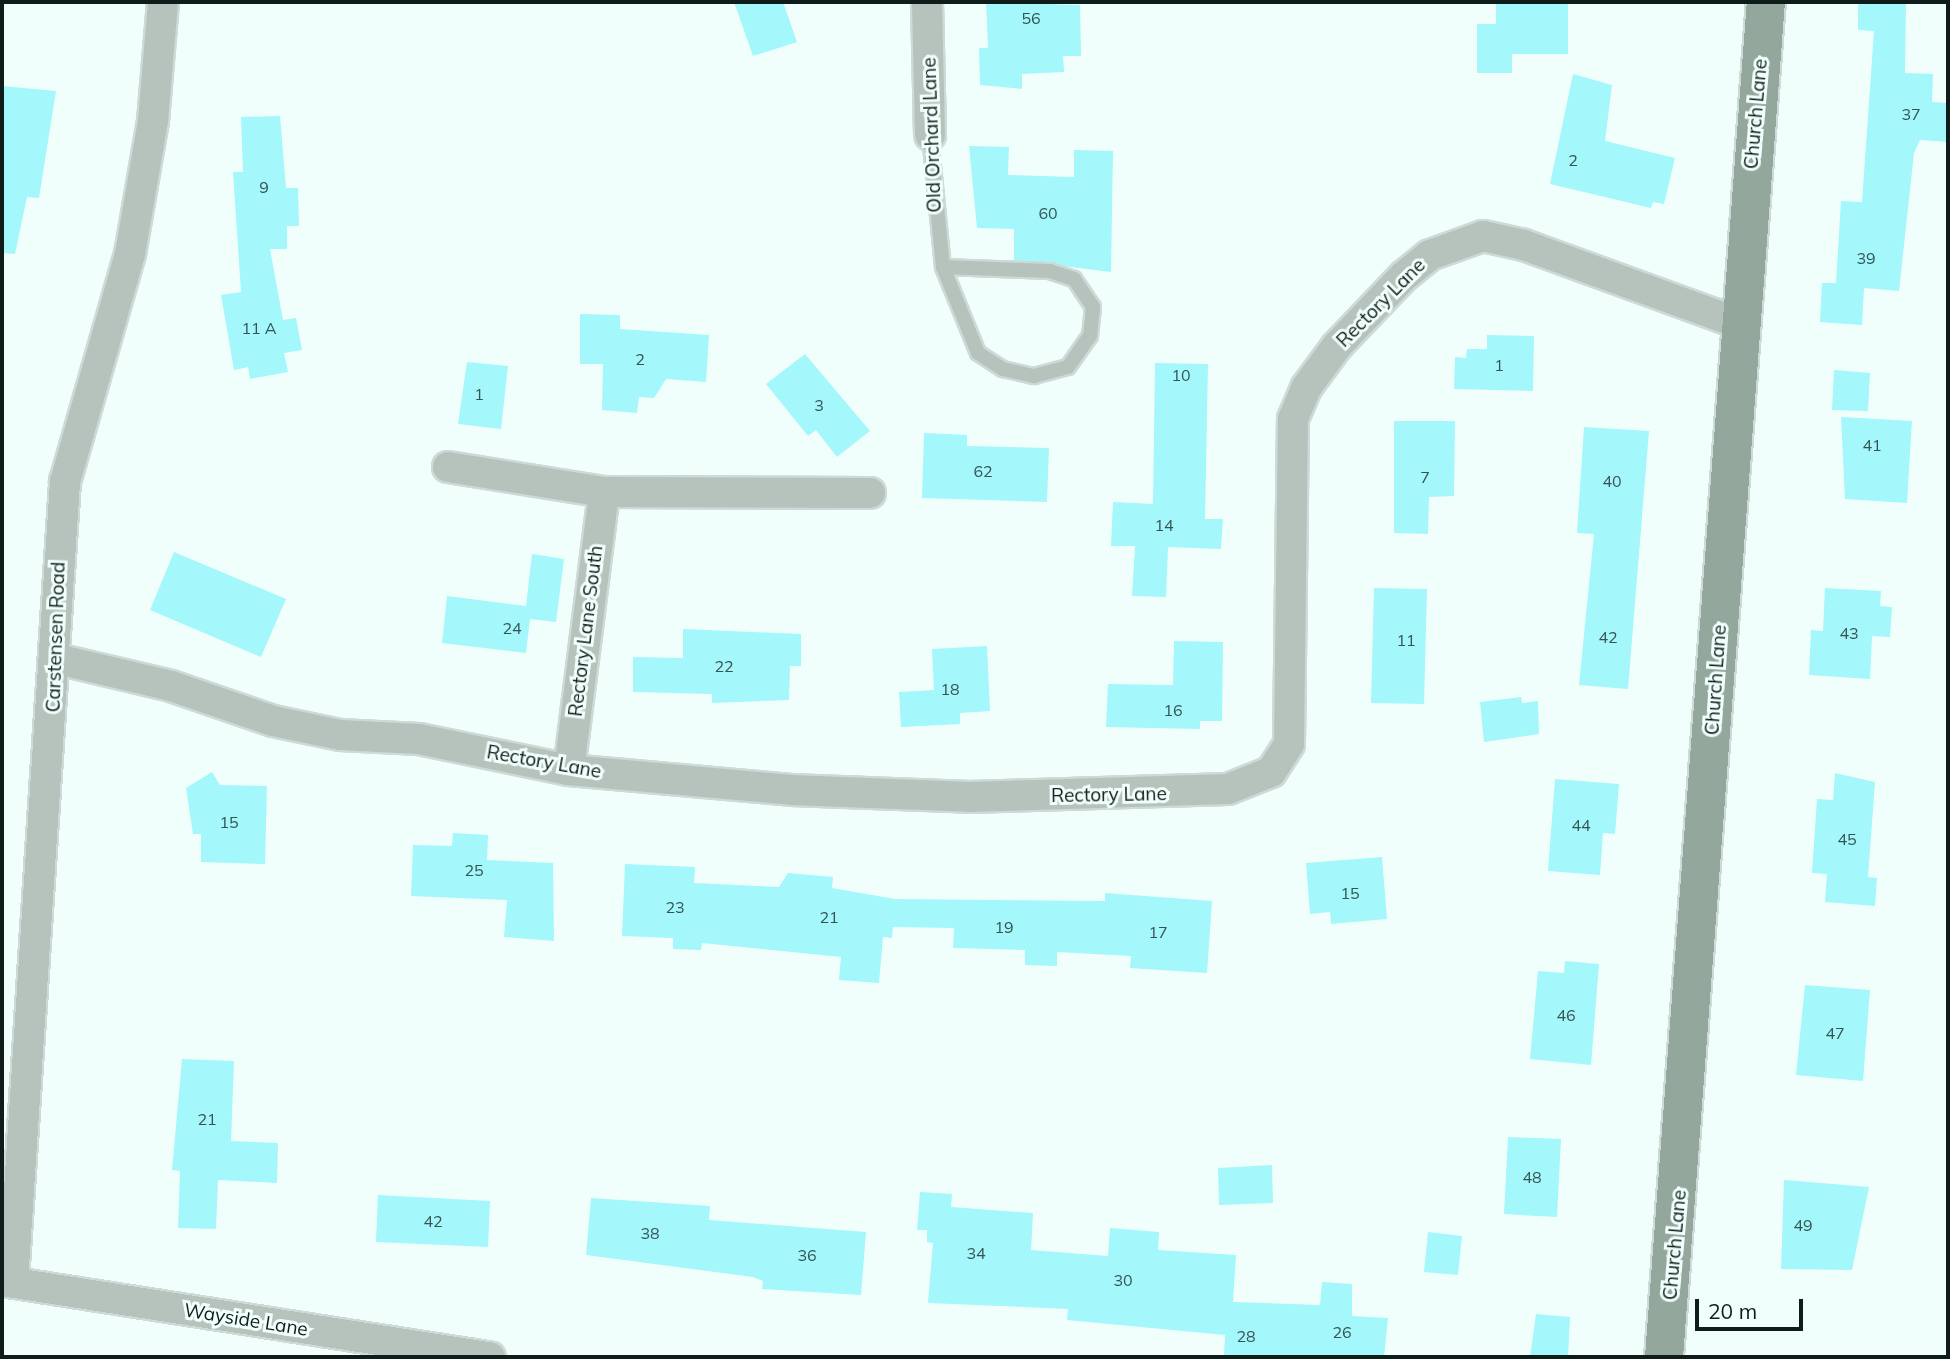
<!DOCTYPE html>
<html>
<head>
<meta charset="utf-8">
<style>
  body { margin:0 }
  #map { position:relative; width:1950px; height:1359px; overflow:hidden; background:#f0fffb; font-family:Mulish,sans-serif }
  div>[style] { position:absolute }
  .building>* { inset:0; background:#a4f7fb }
  .roads { filter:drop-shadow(2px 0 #ccdbd7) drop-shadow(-2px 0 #ccdbd7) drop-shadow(0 2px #ccdbd7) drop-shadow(0 -2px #ccdbd7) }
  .lane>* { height:14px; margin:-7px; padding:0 7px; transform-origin:7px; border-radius:7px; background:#b5c3bc }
  .street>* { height:30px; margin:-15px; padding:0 15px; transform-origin:15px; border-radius:15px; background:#b5c3bc }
  .secondary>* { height:38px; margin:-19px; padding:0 19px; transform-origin:19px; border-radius:19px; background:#93a79d }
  span { translate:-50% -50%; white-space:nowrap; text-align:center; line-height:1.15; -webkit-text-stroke:6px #f0fffb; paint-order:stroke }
  .number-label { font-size:16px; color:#345452 }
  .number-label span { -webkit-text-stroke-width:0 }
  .street-label { font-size:19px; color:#0f1d1a }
  .frame { position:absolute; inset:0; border:4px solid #0f1d1a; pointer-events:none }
  .scale { position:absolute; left:1695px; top:1299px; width:108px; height:32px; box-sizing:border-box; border:4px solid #0f1d1a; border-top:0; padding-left:9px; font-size:21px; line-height:24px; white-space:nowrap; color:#0f1d1a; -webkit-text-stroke:5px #f0fffb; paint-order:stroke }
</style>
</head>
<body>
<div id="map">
  <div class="building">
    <div style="clip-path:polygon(734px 2px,783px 2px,797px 42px,753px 56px)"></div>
    <div style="clip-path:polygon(986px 2px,1080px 5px,1081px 56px,1063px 56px,1064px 72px,1022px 74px,1022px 89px,980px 85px,979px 48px,988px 48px)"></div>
    <div style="clip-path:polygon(1496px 2px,1568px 2px,1568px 54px,1512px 54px,1512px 73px,1477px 73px,1477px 24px,1496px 24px)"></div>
    <div style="clip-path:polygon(1858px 2px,1906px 2px,1905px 73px,1933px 74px,1932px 102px,1948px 103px,1948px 142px,1920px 140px,1914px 153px,1899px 291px,1864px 288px,1862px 325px,1820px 322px,1822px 283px,1836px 283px,1841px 201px,1862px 202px,1874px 31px,1858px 30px)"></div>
    <div style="clip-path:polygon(1573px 74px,1612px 85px,1605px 141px,1675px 158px,1664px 204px,1653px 202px,1651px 208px,1550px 184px)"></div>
    <div style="clip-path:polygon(2px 86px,56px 91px,39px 198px,27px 197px,15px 254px,2px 253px)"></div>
    <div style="clip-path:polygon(280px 116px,286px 188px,298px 188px,299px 226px,287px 226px,287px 249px,270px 249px,283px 320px,296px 318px,302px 350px,284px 353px,288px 372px,250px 379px,248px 367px,234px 370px,221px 295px,241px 292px,233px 172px,243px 172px,241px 117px)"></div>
    <div style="clip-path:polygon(969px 146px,1009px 147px,1008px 175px,1074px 177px,1074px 150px,1113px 151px,1111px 272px,1014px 260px,1014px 229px,977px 228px)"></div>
    <div style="clip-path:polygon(580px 314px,620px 315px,620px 329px,709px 335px,706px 382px,666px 379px,654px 398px,639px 397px,637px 413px,602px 410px,603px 364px,580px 364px)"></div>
    <div style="clip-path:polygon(1487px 335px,1534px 336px,1533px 391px,1454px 389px,1455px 357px,1466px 358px,1467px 349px,1487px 349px)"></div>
    <div style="clip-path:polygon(805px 354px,870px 431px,837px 457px,816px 430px,808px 436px,766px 384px)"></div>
    <div style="clip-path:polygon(467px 362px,508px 366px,501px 429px,458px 424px)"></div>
    <div style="clip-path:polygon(1155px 363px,1208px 364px,1205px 519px,1223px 519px,1221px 549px,1168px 547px,1166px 597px,1132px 596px,1135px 546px,1111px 546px,1113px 502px,1153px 504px)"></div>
    <div style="clip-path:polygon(1834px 370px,1870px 373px,1868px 411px,1832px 410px)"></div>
    <div style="clip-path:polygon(1841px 417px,1912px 421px,1907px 503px,1845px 499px)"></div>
    <div style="clip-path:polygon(1394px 421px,1455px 421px,1454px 496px,1429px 497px,1428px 534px,1394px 533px)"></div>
    <div style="clip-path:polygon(1584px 427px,1649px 431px,1628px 689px,1579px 685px,1594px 534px,1577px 533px)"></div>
    <div style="clip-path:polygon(924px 433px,967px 435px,967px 446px,1049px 448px,1047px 502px,922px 498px)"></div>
    <div style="clip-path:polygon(174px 552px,286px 599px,261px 657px,150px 610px)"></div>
    <div style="clip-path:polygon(532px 554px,564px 559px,556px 622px,530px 619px,526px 653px,442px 643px,447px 596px,526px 606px)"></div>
    <div style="clip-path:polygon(1374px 588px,1427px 589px,1424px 704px,1371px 703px)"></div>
    <div style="clip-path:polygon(1825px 588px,1881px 591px,1880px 606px,1892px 607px,1890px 637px,1872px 636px,1870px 679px,1809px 675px,1811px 630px,1823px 631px)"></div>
    <div style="clip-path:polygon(683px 629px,801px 634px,801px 666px,790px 666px,789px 700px,712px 703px,712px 694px,633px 692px,633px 657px,683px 658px)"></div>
    <div style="clip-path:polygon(1174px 641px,1223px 642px,1222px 721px,1200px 721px,1200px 729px,1106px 727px,1108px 684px,1173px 685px)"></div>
    <div style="clip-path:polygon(987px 646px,990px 711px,960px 713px,960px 724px,901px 727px,899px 692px,934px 690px,932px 649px)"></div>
    <div style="clip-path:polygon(1521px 697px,1522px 703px,1538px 701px,1539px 734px,1484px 742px,1480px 702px)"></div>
    <div style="clip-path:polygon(212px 772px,220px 785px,267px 786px,265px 864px,201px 862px,201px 834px,193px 834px,186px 788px)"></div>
    <div style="clip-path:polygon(1835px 773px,1875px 782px,1868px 877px,1877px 878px,1875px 906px,1825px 902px,1827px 874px,1812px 873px,1817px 799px,1833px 800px)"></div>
    <div style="clip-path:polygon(1555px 779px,1619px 784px,1615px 834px,1603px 833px,1600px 875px,1548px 871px)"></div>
    <div style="clip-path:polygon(453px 833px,488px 835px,487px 860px,553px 863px,554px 941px,504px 937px,507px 900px,411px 896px,413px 845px,452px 846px)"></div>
    <div style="clip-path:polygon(1382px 857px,1387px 919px,1331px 924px,1330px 912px,1310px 914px,1306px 863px)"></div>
    <div style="clip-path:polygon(625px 864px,695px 867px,694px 883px,779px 887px,788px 873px,833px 877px,832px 888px,895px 899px,1105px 901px,1105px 893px,1212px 901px,1207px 973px,1130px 968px,1131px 956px,1057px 952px,1057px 966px,1025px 965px,1025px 950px,953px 948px,954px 928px,893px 927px,892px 938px,883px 937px,879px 983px,839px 980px,841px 957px,702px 943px,701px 950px,673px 949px,673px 938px,622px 936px)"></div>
    <div style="clip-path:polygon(1565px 961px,1599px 964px,1591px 1065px,1530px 1059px,1538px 971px,1564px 973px)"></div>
    <div style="clip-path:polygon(1805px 985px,1870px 990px,1863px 1081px,1796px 1075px)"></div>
    <div style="clip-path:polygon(182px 1059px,234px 1061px,231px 1141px,278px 1143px,277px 1183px,218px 1180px,216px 1229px,178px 1228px,180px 1171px,172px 1170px)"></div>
    <div style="clip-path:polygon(1508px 1137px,1561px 1139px,1557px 1217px,1504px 1214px)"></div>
    <div style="clip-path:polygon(1272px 1165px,1273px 1203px,1219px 1205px,1218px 1168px)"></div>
    <div style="clip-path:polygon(1784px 1180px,1869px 1187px,1852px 1270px,1781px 1269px)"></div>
    <div style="clip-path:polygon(920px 1192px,952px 1194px,951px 1207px,1033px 1213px,1031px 1250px,1108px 1256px,1110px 1228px,1159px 1232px,1158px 1250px,1236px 1255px,1233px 1302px,1320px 1305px,1322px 1282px,1352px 1284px,1352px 1316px,1388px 1318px,1384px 1357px,1224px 1357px,1225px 1335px,1067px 1320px,1068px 1309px,928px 1303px,933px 1243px,927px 1242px,927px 1230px,917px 1230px)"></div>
    <div style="clip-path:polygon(378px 1195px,490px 1201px,488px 1247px,376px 1242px)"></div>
    <div style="clip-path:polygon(591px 1198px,710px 1206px,709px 1220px,866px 1232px,861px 1295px,762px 1289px,763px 1281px,753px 1277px,586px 1255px)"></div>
    <div style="clip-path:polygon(1428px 1232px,1462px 1236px,1458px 1275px,1424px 1272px)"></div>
    <div style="clip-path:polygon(1536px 1314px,1570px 1317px,1568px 1357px,1530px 1357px)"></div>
  </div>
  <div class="roads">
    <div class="lane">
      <div style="left:930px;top:135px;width:133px;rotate:84.4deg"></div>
      <div style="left:943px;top:267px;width:93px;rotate:67.9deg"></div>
      <div style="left:978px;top:353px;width:30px;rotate:33deg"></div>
      <div style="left:1003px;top:369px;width:32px;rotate:13deg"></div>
      <div style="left:1034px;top:376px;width:35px;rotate:-15deg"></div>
      <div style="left:1068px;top:367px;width:38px;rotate:-55deg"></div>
      <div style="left:1090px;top:336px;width:29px;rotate:-84deg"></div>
      <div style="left:1093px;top:307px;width:34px;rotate:-124deg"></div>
      <div style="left:1074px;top:279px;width:25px;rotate:-162deg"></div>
      <div style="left:1050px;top:271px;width:107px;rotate:-177.9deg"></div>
    </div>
    <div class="street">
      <div style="left:927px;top:2px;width:133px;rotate:88.7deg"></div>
      <div style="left:448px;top:467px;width:158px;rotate:9.1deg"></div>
      <div style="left:604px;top:492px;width:266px;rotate:0.2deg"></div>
      <div style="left:57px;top:659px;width:117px;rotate:13.3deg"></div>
      <div style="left:171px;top:686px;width:108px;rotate:18.9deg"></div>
      <div style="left:273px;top:721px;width:68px;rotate:11.8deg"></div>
      <div style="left:340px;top:735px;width:79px;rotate:2.9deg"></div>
      <div style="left:419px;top:739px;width:153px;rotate:11.7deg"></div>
      <div style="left:569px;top:770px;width:223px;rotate:5.1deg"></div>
      <div style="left:791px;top:790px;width:179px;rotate:2.2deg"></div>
      <div style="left:970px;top:797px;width:258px;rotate:-1.8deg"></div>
      <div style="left:1228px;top:789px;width:46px;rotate:-21.6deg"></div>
      <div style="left:1271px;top:772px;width:33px;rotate:-57deg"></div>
      <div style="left:1289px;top:744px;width:325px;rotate:-89.3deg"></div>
      <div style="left:1293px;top:419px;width:34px;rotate:-67deg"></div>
      <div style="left:1306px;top:388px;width:52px;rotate:-53.6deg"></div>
      <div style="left:1337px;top:346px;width:97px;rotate:-46.3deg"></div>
      <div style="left:1404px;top:276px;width:33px;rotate:-39deg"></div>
      <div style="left:1430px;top:255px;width:56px;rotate:-19.7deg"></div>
      <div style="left:1483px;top:236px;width:42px;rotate:12.4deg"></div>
      <div style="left:1524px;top:245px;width:228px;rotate:20deg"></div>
      <div style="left:569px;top:770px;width:280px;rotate:-82.8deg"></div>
      <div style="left:2px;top:1281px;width:494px;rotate:8.9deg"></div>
      <div style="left:13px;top:1282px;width:802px;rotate:-86.28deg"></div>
      <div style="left:65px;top:482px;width:237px;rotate:-74.1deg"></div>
      <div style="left:130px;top:254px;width:135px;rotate:-80.2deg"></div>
      <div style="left:153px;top:121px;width:119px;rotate:-85.2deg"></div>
    </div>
    <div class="secondary">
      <div style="left:1664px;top:1357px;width:1359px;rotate:-85.7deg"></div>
    </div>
  </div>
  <div class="number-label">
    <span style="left:1031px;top:18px">56</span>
    <span style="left:1911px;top:114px">37</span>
    <span style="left:1573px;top:160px">2</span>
    <span style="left:264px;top:187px">9</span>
    <span style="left:1048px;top:213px">60</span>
    <span style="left:1866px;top:258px">39</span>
    <span style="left:259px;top:328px">11 A</span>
    <span style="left:640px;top:359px">2</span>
    <span style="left:1499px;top:365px">1</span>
    <span style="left:1181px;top:375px">10</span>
    <span style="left:479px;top:394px">1</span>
    <span style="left:819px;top:405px">3</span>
    <span style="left:1872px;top:445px">41</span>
    <span style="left:983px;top:471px">62</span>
    <span style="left:1425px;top:477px">7</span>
    <span style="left:1612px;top:481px">40</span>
    <span style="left:1164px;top:525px">14</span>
    <span style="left:512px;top:628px">24</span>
    <span style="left:1849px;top:633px">43</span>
    <span style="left:1608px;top:637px">42</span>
    <span style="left:1406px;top:640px">11</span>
    <span style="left:724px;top:666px">22</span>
    <span style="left:950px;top:689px">18</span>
    <span style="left:1173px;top:710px">16</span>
    <span style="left:229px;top:822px">15</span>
    <span style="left:1581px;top:825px">44</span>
    <span style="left:1847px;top:839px">45</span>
    <span style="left:474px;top:870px">25</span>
    <span style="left:1350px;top:893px">15</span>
    <span style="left:675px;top:907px">23</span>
    <span style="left:829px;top:917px">21</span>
    <span style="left:1004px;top:927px">19</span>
    <span style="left:1158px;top:932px">17</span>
    <span style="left:1566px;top:1015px">46</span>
    <span style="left:1835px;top:1033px">47</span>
    <span style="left:207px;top:1119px">21</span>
    <span style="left:1532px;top:1177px">48</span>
    <span style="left:433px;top:1221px">42</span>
    <span style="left:1803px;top:1225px">49</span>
    <span style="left:650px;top:1233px">38</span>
    <span style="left:976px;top:1253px">34</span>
    <span style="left:807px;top:1255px">36</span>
    <span style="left:1123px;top:1280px">30</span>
    <span style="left:1342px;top:1332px">26</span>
    <span style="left:1246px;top:1336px">28</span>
  </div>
  <div class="street-label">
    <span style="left:1756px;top:114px;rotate:-85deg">Church Lane</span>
    <span style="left:932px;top:135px;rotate:-92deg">Old Orchard Lane</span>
    <span style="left:1381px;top:303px;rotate:-45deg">Rectory Lane</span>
    <span style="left:586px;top:631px;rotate:-83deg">Rectory Lane South</span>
    <span style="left:56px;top:637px;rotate:-88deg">Carstensen Road</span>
    <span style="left:1716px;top:680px;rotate:-86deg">Church Lane</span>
    <span style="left:544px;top:762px;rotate:10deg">Rectory Lane</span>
    <span style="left:1109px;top:795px;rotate:-1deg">Rectory Lane</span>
    <span style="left:1675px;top:1245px;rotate:-85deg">Church Lane</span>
    <span style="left:246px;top:1320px;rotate:9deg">Wayside Lane</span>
  </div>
  <div class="frame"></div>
  <div class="scale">20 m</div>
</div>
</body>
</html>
